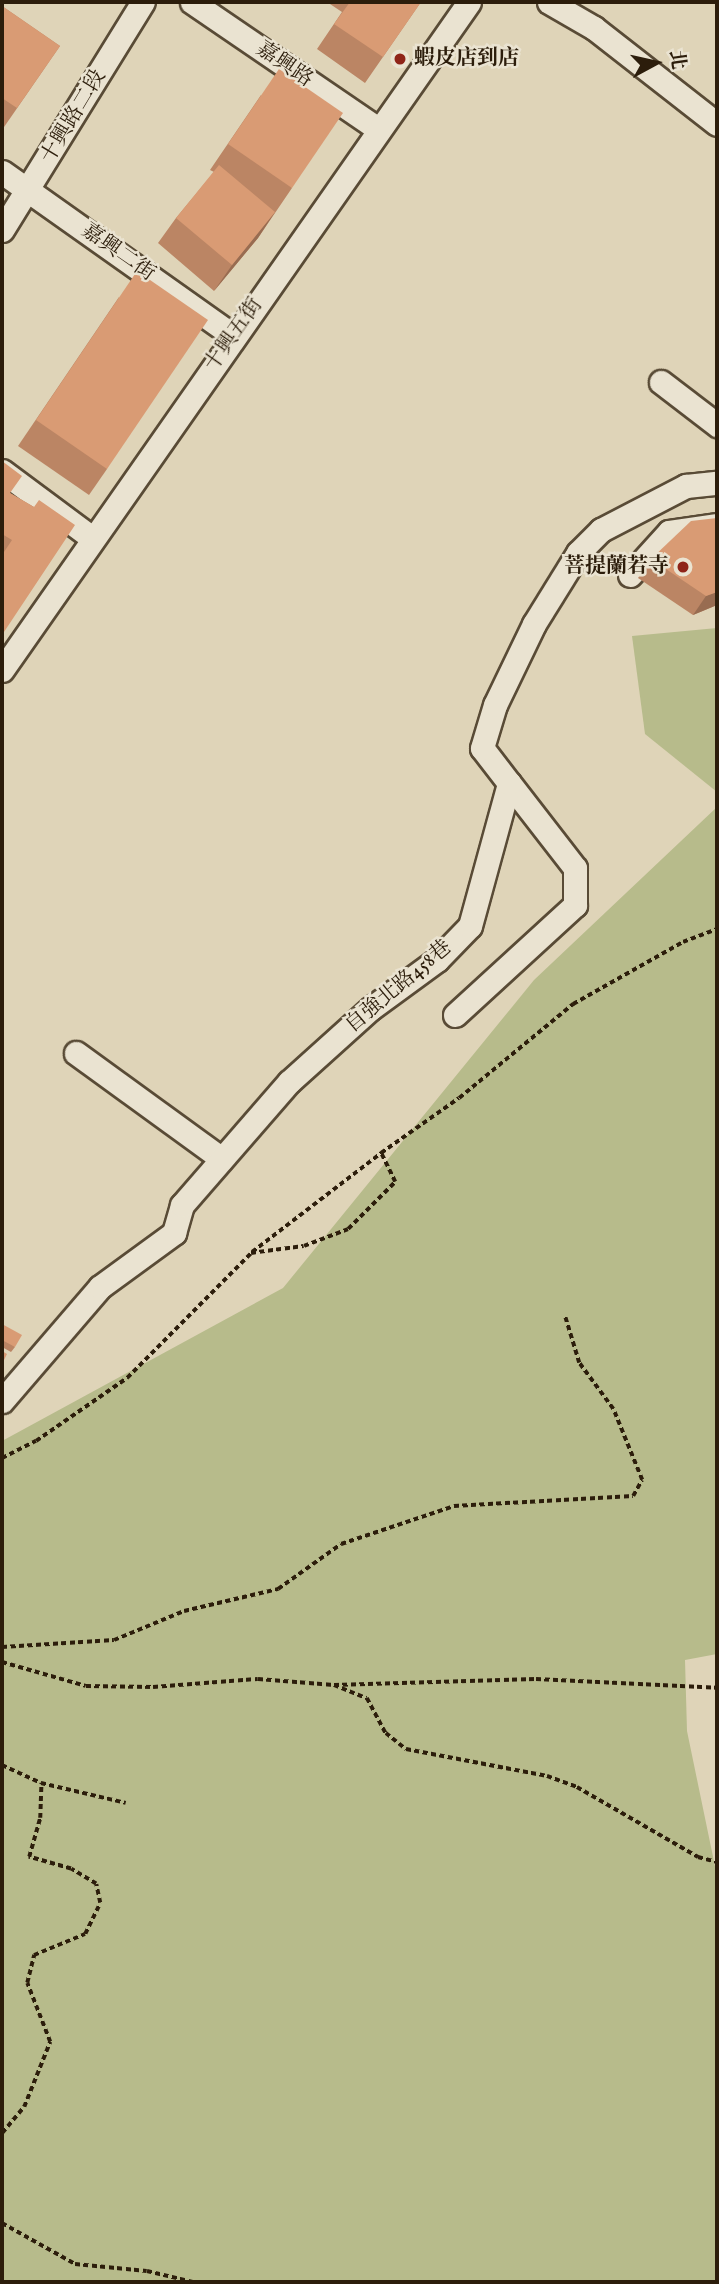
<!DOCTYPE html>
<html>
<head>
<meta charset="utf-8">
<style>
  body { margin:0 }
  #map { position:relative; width:719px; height:2284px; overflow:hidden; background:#dfd4b8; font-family:"IM FELL English","Noto Serif TC",serif }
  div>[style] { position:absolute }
  .green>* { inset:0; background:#b7bb8b }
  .path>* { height:3.5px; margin-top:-1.75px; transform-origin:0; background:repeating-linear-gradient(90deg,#2c1d0b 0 5px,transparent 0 8.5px) }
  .roads { filter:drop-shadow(2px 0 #594b36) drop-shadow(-2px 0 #594b36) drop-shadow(0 2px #594b36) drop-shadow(0 -2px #594b36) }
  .minor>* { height:23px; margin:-11.5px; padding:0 11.5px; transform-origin:11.5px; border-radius:11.5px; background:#eae3d1 }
  .wall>* { inset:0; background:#bb8564 }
  .shaded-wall>* { inset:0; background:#986c51 }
  .building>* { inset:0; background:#d99b74 }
  .dots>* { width:19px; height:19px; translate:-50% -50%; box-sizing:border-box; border:4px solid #eae3d1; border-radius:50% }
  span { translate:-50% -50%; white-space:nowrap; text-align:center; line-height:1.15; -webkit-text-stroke:5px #eae3d1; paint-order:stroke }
  .poi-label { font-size:21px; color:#2c1d0b; font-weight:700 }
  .left { translate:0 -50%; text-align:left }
  .right { translate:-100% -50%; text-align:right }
  .street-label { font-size:21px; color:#2c1d0b }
  .frame { position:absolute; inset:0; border:4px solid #2c1d0b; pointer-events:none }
  .north { position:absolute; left:621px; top:28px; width:70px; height:70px; -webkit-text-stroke:5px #eae3d1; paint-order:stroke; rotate:82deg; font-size:19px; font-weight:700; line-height:28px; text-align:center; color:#2c1d0b }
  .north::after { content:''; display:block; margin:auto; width:24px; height:32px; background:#2c1d0b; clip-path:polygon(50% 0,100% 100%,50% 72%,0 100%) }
</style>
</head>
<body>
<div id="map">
  <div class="green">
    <div style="clip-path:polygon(717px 628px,717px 792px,645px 734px,632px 636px)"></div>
    <div style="clip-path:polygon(717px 807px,717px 1654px,685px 1660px,687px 1731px,717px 1876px,717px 2282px,2px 2282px,2px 1441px,283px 1288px,534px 980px)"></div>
  </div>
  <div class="path">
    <div style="left:252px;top:1252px;width:163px;rotate:-37.5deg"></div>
    <div style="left:2px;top:1458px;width:38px;rotate:-27deg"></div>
    <div style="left:36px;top:1441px;width:111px;rotate:-34.7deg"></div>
    <div style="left:127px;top:1378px;width:176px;rotate:-45.2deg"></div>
    <div style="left:251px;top:1253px;width:53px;rotate:-7.5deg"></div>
    <div style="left:304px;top:1246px;width:47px;rotate:-21.1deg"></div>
    <div style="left:348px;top:1229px;width:66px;rotate:-45deg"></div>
    <div style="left:395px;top:1182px;width:32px;rotate:-116deg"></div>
    <div style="left:381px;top:1153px;width:95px;rotate:-35.2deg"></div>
    <div style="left:459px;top:1098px;width:148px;rotate:-39.5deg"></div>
    <div style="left:573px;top:1004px;width:126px;rotate:-29.4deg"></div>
    <div style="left:683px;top:942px;width:36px;rotate:-21deg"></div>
    <div style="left:2px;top:1647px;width:112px;rotate:-3.6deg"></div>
    <div style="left:114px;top:1640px;width:76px;rotate:-22.5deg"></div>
    <div style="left:184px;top:1611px;width:97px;rotate:-13.2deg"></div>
    <div style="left:278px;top:1589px;width:77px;rotate:-35.5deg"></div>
    <div style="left:341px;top:1544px;width:119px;rotate:-18.6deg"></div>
    <div style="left:454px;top:1506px;width:179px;rotate:-3.2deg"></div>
    <div style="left:633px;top:1496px;width:18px;rotate:-61deg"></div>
    <div style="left:642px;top:1480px;width:77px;rotate:-112.2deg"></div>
    <div style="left:613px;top:1409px;width:57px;rotate:-126.5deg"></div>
    <div style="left:579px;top:1363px;width:48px;rotate:-106.9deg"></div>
    <div style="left:2px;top:1662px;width:87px;rotate:15.9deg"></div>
    <div style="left:86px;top:1686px;width:67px;rotate:0.9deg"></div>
    <div style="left:153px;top:1687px;width:105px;rotate:-4.4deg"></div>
    <div style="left:258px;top:1679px;width:76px;rotate:4.5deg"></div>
    <div style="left:334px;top:1685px;width:202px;rotate:-1.7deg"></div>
    <div style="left:536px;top:1679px;width:181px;rotate:2.8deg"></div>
    <div style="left:334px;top:1685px;width:35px;rotate:22deg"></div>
    <div style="left:367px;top:1698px;width:40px;rotate:62deg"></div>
    <div style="left:386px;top:1733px;width:26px;rotate:39deg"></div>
    <div style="left:406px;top:1749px;width:144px;rotate:10.8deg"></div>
    <div style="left:547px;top:1776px;width:32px;rotate:20deg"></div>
    <div style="left:577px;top:1787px;width:140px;rotate:30deg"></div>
    <div style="left:698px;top:1857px;width:20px;rotate:15deg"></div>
    <div style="left:2px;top:1765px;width:43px;rotate:24.8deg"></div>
    <div style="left:41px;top:1783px;width:87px;rotate:13.2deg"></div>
    <div style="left:2px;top:2133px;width:34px;rotate:-50deg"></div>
    <div style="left:24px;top:2107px;width:70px;rotate:-68.2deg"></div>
    <div style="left:50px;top:2042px;width:63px;rotate:-111.3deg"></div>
    <div style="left:27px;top:1983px;width:29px;rotate:-76deg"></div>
    <div style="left:34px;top:1955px;width:55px;rotate:-22.4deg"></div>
    <div style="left:85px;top:1934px;width:34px;rotate:-64deg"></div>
    <div style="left:100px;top:1903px;width:19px;rotate:-102deg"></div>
    <div style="left:96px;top:1884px;width:29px;rotate:-149deg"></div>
    <div style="left:71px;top:1869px;width:44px;rotate:-164.1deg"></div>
    <div style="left:29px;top:1857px;width:41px;rotate:-74.2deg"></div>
    <div style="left:40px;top:1818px;width:35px;rotate:-88deg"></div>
    <div style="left:2px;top:2223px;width:84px;rotate:29.3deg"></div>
    <div style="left:75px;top:2264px;width:72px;rotate:5.6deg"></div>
    <div style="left:147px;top:2271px;width:47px;rotate:13.4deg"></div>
  </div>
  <div class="roads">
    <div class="minor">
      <div style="left:192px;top:2px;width:224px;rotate:34.3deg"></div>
      <div style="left:549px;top:2px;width:52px;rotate:30deg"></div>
      <div style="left:594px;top:28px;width:156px;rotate:38deg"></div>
      <div style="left:2px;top:172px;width:284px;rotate:35.3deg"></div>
      <div style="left:2px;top:230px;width:268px;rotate:-58.3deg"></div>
      <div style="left:661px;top:382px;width:71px;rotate:37.5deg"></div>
      <div style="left:2px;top:471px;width:111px;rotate:36.6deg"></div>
      <div style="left:630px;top:575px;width:58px;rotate:-47.8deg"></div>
      <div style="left:669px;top:532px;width:49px;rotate:-8.3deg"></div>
      <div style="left:2px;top:670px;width:815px;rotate:-55.04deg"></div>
      <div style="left:455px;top:1015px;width:163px;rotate:-42.5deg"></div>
      <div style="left:575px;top:905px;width:37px;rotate:-90deg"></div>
      <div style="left:575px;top:868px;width:108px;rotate:-127.8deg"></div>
      <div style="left:76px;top:1053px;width:180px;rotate:36deg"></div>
      <div style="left:2px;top:1401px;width:150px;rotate:-49.3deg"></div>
      <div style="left:100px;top:1287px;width:92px;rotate:-36.1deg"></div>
      <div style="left:174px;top:1233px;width:29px;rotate:-74deg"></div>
      <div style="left:182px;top:1205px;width:163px;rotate:-49deg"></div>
      <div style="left:289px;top:1082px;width:109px;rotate:-42deg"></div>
      <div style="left:370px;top:1009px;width:83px;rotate:-36.2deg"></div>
      <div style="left:437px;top:960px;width:47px;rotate:-45.9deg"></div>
      <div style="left:470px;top:926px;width:148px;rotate:-74.7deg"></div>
      <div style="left:509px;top:783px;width:44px;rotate:-127.6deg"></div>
      <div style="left:482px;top:748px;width:45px;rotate:-73.2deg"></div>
      <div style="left:495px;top:705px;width:90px;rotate:-64.3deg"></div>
      <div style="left:534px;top:624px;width:84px;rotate:-58.2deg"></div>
      <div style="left:578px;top:553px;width:33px;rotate:-45deg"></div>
      <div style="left:601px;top:530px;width:96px;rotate:-27.4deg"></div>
      <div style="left:686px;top:486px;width:31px;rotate:-6deg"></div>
    </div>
  </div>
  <div class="wall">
    <div style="clip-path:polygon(327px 2px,421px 2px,365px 83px,317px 49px,342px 12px)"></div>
    <div style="clip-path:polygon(2px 6px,60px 46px,2px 130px)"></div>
    <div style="clip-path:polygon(261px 95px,292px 188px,258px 238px,214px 291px,158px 243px,176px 218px,214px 172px,210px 170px)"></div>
    <div style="clip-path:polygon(119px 297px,107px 469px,89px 495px,18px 446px)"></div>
    <div style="clip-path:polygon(2px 461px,10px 493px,34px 507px,2px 635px)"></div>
    <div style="clip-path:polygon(717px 518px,717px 605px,693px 615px,638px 578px,651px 559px)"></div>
    <div style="clip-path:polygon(2px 1324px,15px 1347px,11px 1352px,2px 1347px)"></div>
  </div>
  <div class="shaded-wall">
    <div style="clip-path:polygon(275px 212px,258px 238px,214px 291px,232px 265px)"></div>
    <div style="clip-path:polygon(717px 592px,717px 605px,693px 615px,706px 596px)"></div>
  </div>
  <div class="building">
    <div style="clip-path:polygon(350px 2px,421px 2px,383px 57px,334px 24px)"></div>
    <div style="clip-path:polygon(2px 6px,60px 46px,17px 108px,2px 98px)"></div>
    <div style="clip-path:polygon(279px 69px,343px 113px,292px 188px,228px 144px)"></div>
    <div style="clip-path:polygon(219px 165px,275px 212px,232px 265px,176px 218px)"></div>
    <div style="clip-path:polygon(137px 271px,208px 320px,107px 469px,36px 420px)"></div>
    <div style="clip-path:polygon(2px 461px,22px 476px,10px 493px,34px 507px,39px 500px,75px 525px,2px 635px,2px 555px,12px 540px,2px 534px)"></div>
    <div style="clip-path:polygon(717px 518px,717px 592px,706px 596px,651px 559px,691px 521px)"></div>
    <div style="clip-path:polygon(2px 1324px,22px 1335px,15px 1347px,2px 1340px)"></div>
    <div style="clip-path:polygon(2px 1351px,7px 1354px,2px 1364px)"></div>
  </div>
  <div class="dots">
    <div style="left:400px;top:59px;background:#8f2418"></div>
    <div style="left:683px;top:567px;background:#8f2418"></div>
  </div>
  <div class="poi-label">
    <span class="left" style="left:414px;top:59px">蝦皮店到店</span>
    <span class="right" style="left:669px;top:567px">菩提蘭若寺</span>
  </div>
  <div class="street-label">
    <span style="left:284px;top:65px;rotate:34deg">嘉興路</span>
    <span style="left:74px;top:117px;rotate:-59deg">十興路二段</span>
    <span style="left:118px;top:253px;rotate:35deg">嘉興二街</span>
    <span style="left:234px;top:335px;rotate:-55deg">十興五街</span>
    <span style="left:399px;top:987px;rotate:-40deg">自強北路458巷</span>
  </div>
  <div class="frame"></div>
  <div class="north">北</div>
</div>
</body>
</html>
